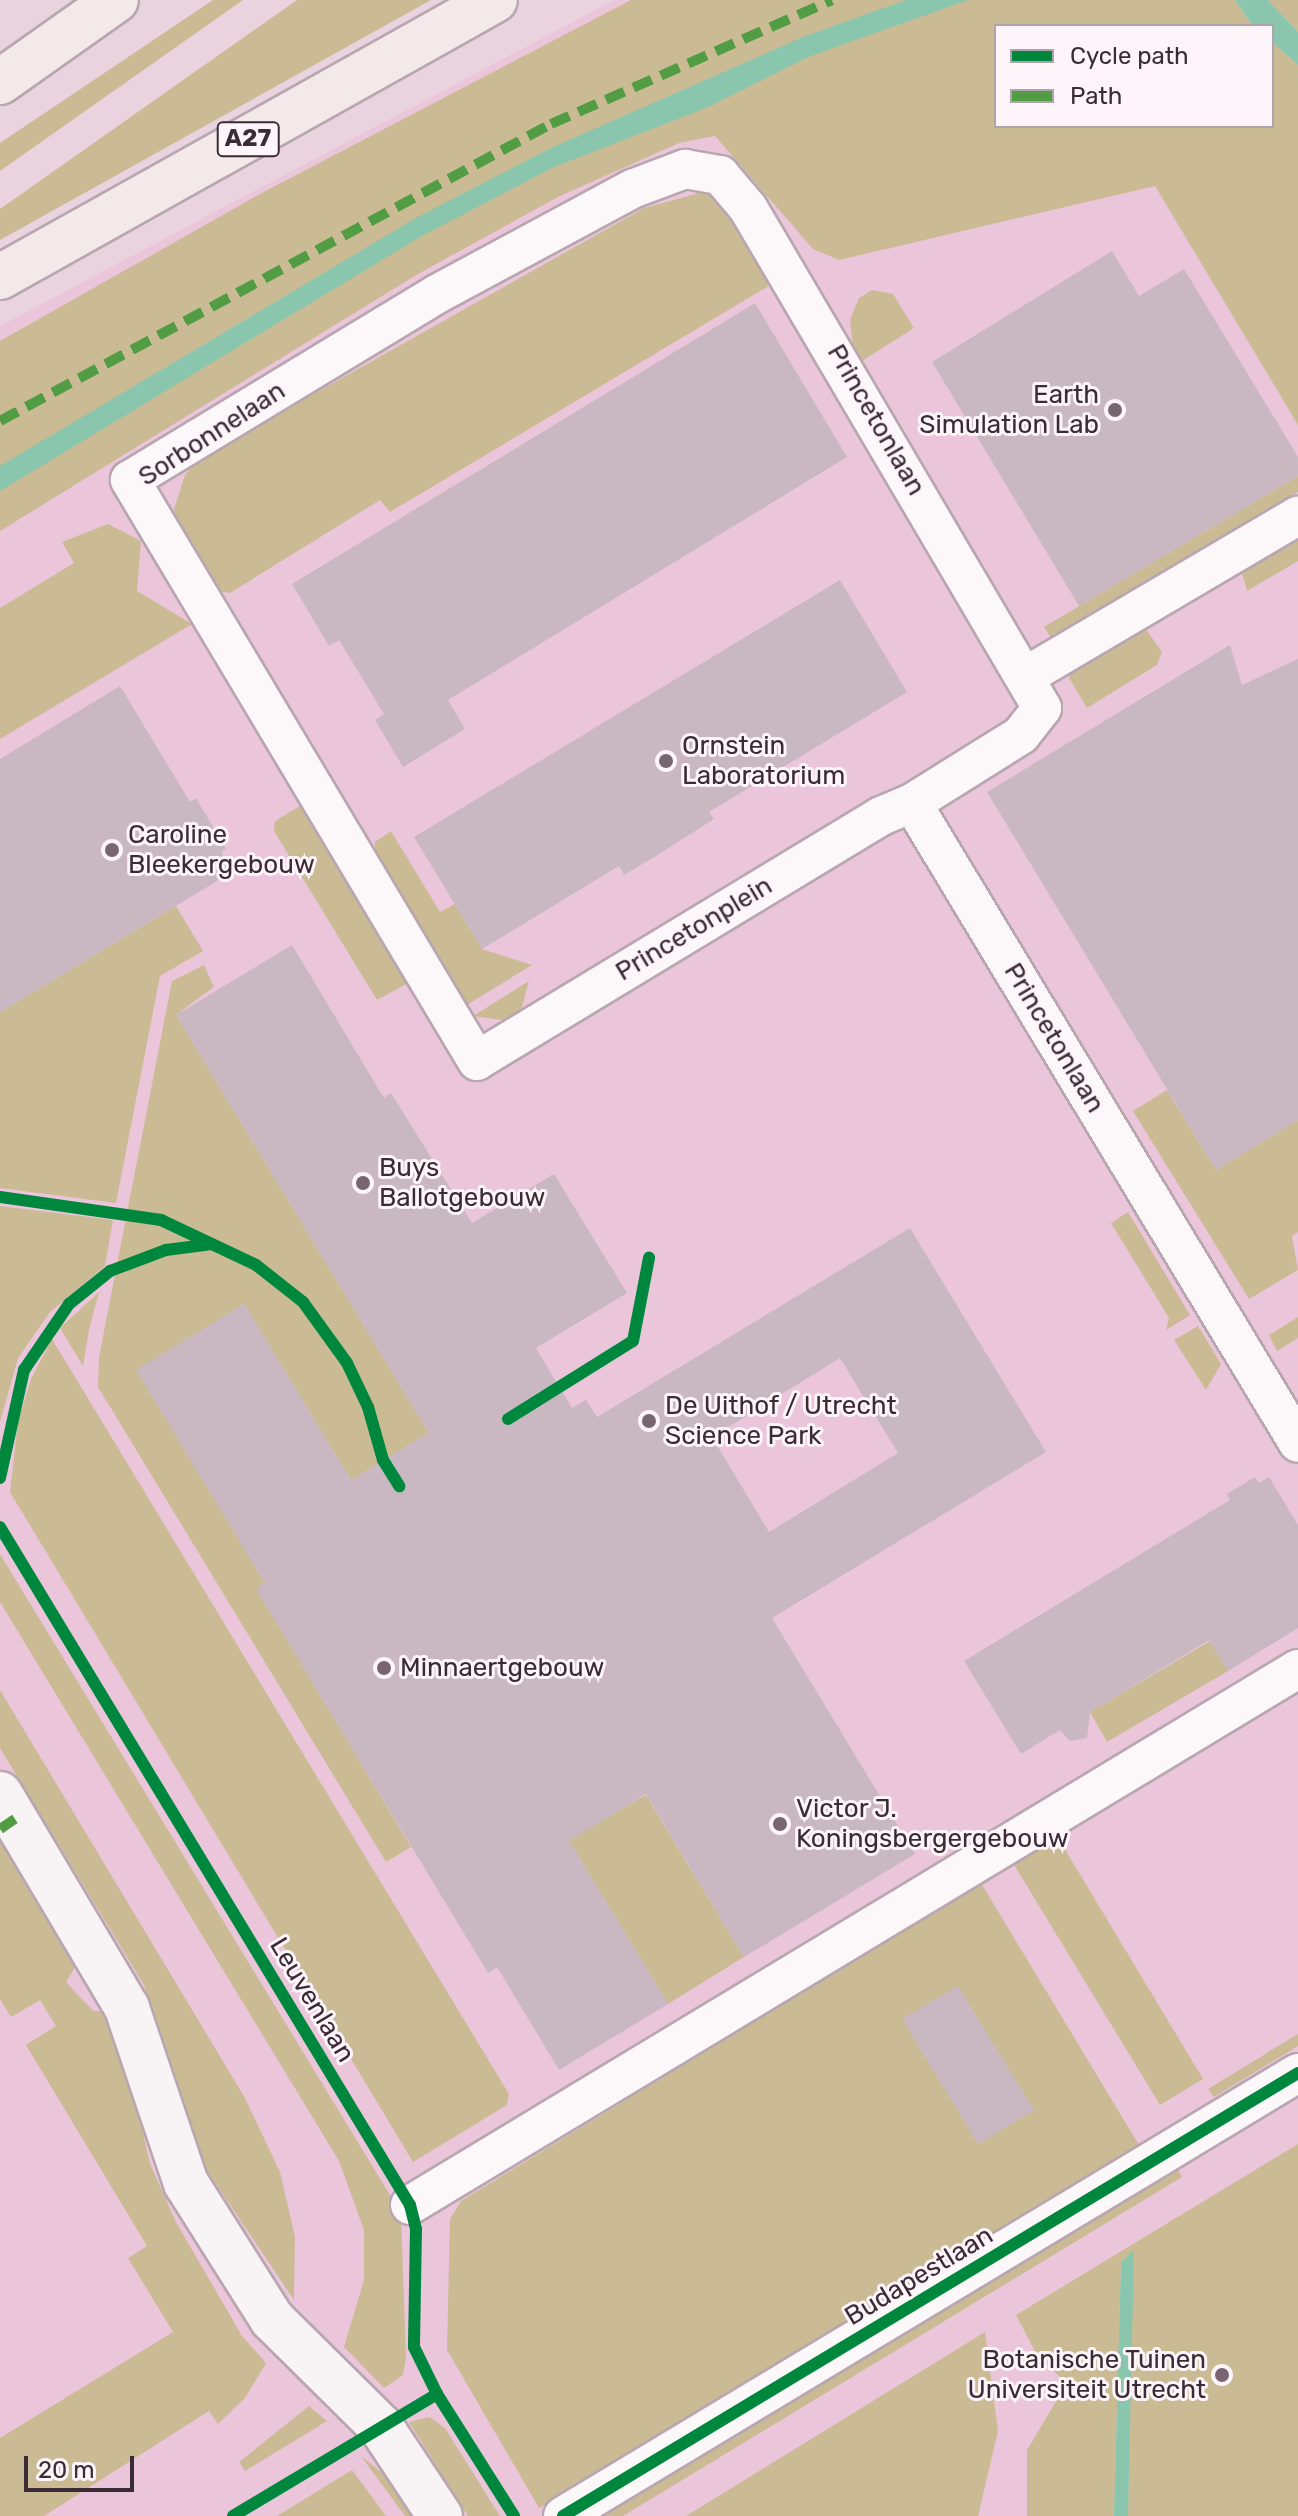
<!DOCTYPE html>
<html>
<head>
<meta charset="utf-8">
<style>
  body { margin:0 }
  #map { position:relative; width:1298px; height:2516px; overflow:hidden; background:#e9d3df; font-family:Rubik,sans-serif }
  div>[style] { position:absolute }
  .built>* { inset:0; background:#ebc6db }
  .green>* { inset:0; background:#cabb94 }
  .water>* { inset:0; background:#89c6ad }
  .building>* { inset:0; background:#c9b8c1 }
  .roads { filter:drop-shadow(2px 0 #b8a6b0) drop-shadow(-2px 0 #b8a6b0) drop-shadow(0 2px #b8a6b0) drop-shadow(0 -2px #b8a6b0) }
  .street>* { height:38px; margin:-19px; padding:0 19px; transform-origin:19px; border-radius:19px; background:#fcf8fa }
  .secondary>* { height:44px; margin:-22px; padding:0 22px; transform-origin:22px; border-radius:22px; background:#f8f3f5 }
  .highway>* { height:44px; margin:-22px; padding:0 22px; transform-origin:22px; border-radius:22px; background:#f2e9e8 }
  .quiet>* { height:10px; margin-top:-5px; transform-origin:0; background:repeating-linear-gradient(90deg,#529d43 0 20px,transparent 0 30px) }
  .cycleway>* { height:12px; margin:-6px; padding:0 6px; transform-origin:6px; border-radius:6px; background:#00873e }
  .dots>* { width:22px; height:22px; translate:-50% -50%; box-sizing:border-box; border:4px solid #fef5fa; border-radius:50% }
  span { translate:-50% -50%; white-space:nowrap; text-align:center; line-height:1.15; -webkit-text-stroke:6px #fef5fa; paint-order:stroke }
  .shield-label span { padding:2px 6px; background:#fef5fa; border:2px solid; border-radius:6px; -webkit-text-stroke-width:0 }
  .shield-label { font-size:24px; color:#3a2b34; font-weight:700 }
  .poi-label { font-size:26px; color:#3a2b34 }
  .right { translate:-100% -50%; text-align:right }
  .left { translate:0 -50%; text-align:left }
  .street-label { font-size:26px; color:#3a2b34 }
  .legend { position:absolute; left:994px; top:24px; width:280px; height:104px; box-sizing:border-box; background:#fef5fa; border:2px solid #b0a4ab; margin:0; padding:10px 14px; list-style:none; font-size:24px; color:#3a2b34 }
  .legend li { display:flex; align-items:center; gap:16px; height:40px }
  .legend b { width:40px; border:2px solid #b0a4ab }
  .scale { position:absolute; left:24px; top:2456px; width:110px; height:36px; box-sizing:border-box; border:4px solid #3a2b34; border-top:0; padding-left:10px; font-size:24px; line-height:28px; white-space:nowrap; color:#3a2b34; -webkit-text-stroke:6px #fef5fa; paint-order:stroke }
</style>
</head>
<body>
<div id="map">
  <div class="built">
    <div style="clip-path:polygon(614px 0,1089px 0,996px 26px,996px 126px,1298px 225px,1298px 2516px,0 2516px,0 326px)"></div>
  </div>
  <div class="green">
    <div style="clip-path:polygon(213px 0,243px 0,0 171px,0 143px)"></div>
    <div style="clip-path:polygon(297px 0,431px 0,0 240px,0 209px)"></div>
    <div style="clip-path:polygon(631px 0,1235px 0,1253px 26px,996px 26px,996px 126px,1272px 126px,1272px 42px,1298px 65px,1298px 425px,1155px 186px,839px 260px,813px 249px,715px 136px,679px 143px,558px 197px,418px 274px,0 531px,0 341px,258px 195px)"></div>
    <div style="clip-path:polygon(1268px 0,1298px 0,1298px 32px,1297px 31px)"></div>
    <div style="clip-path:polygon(707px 191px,724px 204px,772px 284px,390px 512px,380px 500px,230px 593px,217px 591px,177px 527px,174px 509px,185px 475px,198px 459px,644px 208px)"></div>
    <div style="clip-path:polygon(872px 290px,893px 294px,914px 328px,862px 361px,853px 347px,850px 320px,859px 298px)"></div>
    <div style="clip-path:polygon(1298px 476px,1298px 492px,1051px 638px,1044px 627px)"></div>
    <div style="clip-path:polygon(108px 524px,141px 541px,137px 591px,192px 624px,0 739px,0 608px,74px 563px,62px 542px)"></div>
    <div style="clip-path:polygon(1298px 530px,1298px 561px,1247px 591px,1240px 566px)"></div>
    <div style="clip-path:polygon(1141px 622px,1162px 652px,1157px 665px,1087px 708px,1069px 678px,1070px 670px)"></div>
    <div style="clip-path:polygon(303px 804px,410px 982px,377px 1000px,274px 831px,275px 821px)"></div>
    <div style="clip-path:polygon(391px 831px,440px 912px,455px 904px,482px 949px,532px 965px,467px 1005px,375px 856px,375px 842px)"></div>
    <div style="clip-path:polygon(176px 906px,203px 951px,160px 976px,116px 1203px,0 1188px,0 1012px)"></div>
    <div style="clip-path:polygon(204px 965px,214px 987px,176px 1015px,429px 1433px,351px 1480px,244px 1304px,137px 1370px,265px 1583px,257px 1589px,411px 1847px,386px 1862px,98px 1387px,99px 1357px,172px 981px)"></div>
    <div style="clip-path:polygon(529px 981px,520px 1014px,508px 1021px,473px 1016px)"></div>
    <div style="clip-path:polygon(1167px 1090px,1216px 1170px,1298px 1120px,1298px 1232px,1292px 1236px,1298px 1270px,1249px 1299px,1133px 1111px)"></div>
    <div style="clip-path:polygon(0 1206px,113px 1220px,105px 1266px,50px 1312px,18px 1358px,0 1422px)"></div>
    <div style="clip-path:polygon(1128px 1212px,1190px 1315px,1166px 1330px,1169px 1318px,1111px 1223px)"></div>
    <div style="clip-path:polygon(99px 1292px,89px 1330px,83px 1366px,60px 1328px)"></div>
    <div style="clip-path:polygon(1298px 1317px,1298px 1338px,1277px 1351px,1269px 1335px)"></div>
    <div style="clip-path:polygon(1198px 1326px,1221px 1364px,1206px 1390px,1174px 1340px)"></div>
    <div style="clip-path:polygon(52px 1339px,509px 2094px,507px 2105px,413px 2162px,10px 1492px,18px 1422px,31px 1379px)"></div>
    <div style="clip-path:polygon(0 1554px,401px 2213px,406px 2358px,403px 2375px,384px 2388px,344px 2347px,364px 2280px,364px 2230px,339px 2161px,0 1602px)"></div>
    <div style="clip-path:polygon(1210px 1641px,1228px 1671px,1107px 1742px,1090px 1712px)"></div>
    <div style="clip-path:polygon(0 1690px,245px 2098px,280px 2172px,295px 2237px,294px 2300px,204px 2166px,144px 1985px,0 1748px)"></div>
    <div style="clip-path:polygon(646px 1795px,744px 1957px,668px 2004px,568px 1839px)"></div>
    <div style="clip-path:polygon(1057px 1836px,1203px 2079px,1160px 2105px,1013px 1863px)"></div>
    <div style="clip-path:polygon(0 1839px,79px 1961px,66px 1982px,93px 2011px,106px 2011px,134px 2092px,150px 2164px,176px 2222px,242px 2336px,266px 2363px,245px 2398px,218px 2424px,209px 2411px,44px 2516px,0 2516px,0 2438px,173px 2332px,128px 2258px,147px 2246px,26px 2045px,56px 2026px,40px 2000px,11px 2017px,0 1999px)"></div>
    <div style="clip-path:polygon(981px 1883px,1142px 2150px,539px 2508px,447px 2350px,450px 2219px,461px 2201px)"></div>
    <div style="clip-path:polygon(1298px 2034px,1298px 2046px,1214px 2097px,1208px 2089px)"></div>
    <div style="clip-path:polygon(1298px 2144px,1298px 2516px,1128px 2516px,1133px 2251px,1121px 2262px,1114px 2516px,1027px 2516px,1027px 2450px,1067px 2383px,1038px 2357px,1016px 2315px)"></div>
    <div style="clip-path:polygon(1177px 2168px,1182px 2177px,623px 2516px,604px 2516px)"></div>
    <div style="clip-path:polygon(985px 2332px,998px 2431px,978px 2516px,686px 2516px)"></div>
    <div style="clip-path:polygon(309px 2406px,327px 2421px,245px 2471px,239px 2462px)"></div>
    <div style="clip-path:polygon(430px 2417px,445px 2428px,500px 2516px,468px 2516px,409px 2422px)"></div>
    <div style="clip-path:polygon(361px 2456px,386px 2476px,412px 2516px,405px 2516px)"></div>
    <div style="clip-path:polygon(352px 2470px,386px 2516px,277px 2516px)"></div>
  </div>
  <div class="water">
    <div style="clip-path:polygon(906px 0,968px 0,808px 57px,706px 108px,554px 167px,420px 237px,0 491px,0 466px,416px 218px,551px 148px,803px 37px)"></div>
    <div style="clip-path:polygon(1235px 0,1268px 0,1298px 32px,1298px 65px,1272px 42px,1272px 26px,1253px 26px)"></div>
    <div style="clip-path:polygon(1134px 2250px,1128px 2516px,1114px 2516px,1121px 2262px)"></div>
  </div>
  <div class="building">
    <div style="clip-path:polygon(1112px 251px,1139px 296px,1184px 269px,1298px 457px,1298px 476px,1079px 606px,932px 362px)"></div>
    <div style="clip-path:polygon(755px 303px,847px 457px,448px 700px,465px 729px,403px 767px,375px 720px,384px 714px,339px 640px,329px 646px,292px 584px)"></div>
    <div style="clip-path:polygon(840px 580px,907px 692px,709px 812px,714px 819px,656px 856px,624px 875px,619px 866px,482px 949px,414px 837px)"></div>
    <div style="clip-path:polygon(1230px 645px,1242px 685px,1298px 659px,1298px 1120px,1216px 1170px,987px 792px)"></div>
    <div style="clip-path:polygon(120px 686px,190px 802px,196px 798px,226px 849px,221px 852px,232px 872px,0 1012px,0 759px)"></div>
    <div style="clip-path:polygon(evenodd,292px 945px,384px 1098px,391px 1093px,472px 1223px,554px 1174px,627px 1293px,536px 1348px,572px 1408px,586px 1400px,597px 1417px,910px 1228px,1046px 1452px,772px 1618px,915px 1854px,744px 1957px,646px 1794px,569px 1841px,668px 2004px,559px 2070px,497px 1967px,488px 1973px,419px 1859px,256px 1589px,265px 1583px,136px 1370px,244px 1304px,351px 1480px,429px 1433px,176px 1015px,292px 945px,840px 1358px,898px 1453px,769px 1532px,712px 1437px,840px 1358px)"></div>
    <div style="clip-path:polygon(1255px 1477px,1259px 1483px,1269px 1477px,1298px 1525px,1298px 1628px,1228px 1671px,1209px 1640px,1090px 1712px,1087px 1738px,1070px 1741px,1060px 1730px,1021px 1754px,964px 1661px,1230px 1500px,1227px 1494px)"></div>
    <div style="clip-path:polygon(958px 1986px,1034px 2110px,978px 2144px,902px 2019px)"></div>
  </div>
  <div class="roads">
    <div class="street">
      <div style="left:685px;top:169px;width:36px;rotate:10deg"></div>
      <div style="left:720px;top:175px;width:43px;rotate:49.7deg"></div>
      <div style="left:748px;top:208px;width:580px;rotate:59.54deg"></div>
      <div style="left:1042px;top:708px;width:34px;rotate:128deg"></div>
      <div style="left:1021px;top:735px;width:128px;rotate:148deg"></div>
      <div style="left:912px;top:803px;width:34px;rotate:157deg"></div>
      <div style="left:881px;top:816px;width:472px;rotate:148.8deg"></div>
      <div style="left:477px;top:1061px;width:677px;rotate:-120.85deg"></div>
      <div style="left:130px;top:480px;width:359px;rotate:-31.2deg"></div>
      <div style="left:437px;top:294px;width:221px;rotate:-28.3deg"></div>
      <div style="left:632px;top:189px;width:57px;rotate:-20.7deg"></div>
      <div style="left:1026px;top:676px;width:316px;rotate:-30.5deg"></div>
      <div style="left:912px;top:803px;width:747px;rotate:58.9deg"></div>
      <div style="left:410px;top:2205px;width:1037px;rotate:-31.12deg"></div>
      <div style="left:563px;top:2516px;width:858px;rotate:-31.08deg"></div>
    </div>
    <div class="secondary">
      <div style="left:0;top:1794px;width:249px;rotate:59.3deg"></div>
      <div style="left:127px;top:2008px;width:185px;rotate:71.4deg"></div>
      <div style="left:186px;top:2183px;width:161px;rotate:57.7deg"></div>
      <div style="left:272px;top:2319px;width:153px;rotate:44.7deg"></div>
      <div style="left:381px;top:2427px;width:107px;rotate:56.5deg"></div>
    </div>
    <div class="highway">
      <div style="left:0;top:82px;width:142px;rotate:-35.3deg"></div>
      <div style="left:0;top:277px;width:567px;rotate:-29.23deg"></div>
    </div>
  </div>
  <div class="quiet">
    <div style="left:0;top:421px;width:626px;rotate:-28.33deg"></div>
    <div style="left:551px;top:124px;width:307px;rotate:-23.8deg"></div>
    <div style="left:0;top:1829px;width:18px;rotate:-34deg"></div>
  </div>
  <div class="cycleway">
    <div style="left:0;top:1197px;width:163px;rotate:8.1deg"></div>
    <div style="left:161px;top:1220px;width:105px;rotate:25.3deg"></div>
    <div style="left:256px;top:1265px;width:60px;rotate:38.2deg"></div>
    <div style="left:303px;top:1302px;width:75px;rotate:54.2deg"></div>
    <div style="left:347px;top:1363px;width:49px;rotate:64.5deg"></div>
    <div style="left:368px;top:1407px;width:55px;rotate:74.2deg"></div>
    <div style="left:383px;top:1460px;width:31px;rotate:58deg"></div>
    <div style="left:508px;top:1419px;width:147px;rotate:-32deg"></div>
    <div style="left:633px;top:1341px;width:85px;rotate:-79.1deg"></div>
    <div style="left:0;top:1478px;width:111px;rotate:-77.5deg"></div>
    <div style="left:24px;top:1370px;width:80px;rotate:-55.7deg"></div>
    <div style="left:69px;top:1304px;width:53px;rotate:-38.8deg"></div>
    <div style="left:110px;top:1271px;width:60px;rotate:-20.6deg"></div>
    <div style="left:166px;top:1250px;width:46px;rotate:-7.4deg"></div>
    <div style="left:0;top:1527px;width:792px;rotate:58.84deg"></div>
    <div style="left:410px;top:2205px;width:25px;rotate:76deg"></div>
    <div style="left:416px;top:2229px;width:118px;rotate:91deg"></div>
    <div style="left:414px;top:2347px;width:52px;rotate:63.9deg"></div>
    <div style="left:437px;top:2394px;width:144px;rotate:57.7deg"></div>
    <div style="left:233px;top:2516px;width:238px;rotate:-30.9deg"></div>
    <div style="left:563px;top:2516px;width:858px;rotate:-31.08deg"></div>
  </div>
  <div class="dots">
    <div style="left:1115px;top:410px;background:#776670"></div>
    <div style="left:666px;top:761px;background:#776670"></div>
    <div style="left:112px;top:850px;background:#776670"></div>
    <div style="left:363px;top:1183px;background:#776670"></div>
    <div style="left:649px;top:1421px;background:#776670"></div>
    <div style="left:384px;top:1668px;background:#776670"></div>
    <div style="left:780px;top:1824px;background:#776670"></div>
    <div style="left:1222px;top:2375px;background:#776670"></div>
  </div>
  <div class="shield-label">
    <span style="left:248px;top:139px">A27</span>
  </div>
  <div class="poi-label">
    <span class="right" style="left:1099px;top:410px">Earth<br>Simulation Lab</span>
    <span class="left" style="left:682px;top:761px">Ornstein<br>Laboratorium</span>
    <span class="left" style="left:128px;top:850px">Caroline<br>Bleekergebouw</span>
    <span class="left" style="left:379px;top:1183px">Buys<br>Ballotgebouw</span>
    <span class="left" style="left:665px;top:1421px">De Uithof / Utrecht<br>Science Park</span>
    <span class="left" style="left:400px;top:1668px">Minnaertgebouw</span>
    <span class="left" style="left:796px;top:1824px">Victor J.<br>Koningsbergergebouw</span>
    <span class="right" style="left:1206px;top:2375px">Botanische Tuinen<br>Universiteit Utrecht</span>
  </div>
  <div class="street-label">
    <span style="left:876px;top:420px;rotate:60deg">Princetonlaan</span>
    <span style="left:212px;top:434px;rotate:-33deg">Sorbonnelaan</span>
    <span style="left:694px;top:929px;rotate:-31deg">Princetonplein</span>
    <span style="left:1054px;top:1038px;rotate:59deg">Princetonlaan</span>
    <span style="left:312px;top:2000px;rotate:59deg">Leuvenlaan</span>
    <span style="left:919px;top:2276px;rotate:-31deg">Budapestlaan</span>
  </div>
  <ul class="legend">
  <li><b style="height:10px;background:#00873e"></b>Cycle path</li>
  <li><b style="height:10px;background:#529d43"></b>Path</li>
  </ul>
  <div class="scale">20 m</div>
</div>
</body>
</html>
